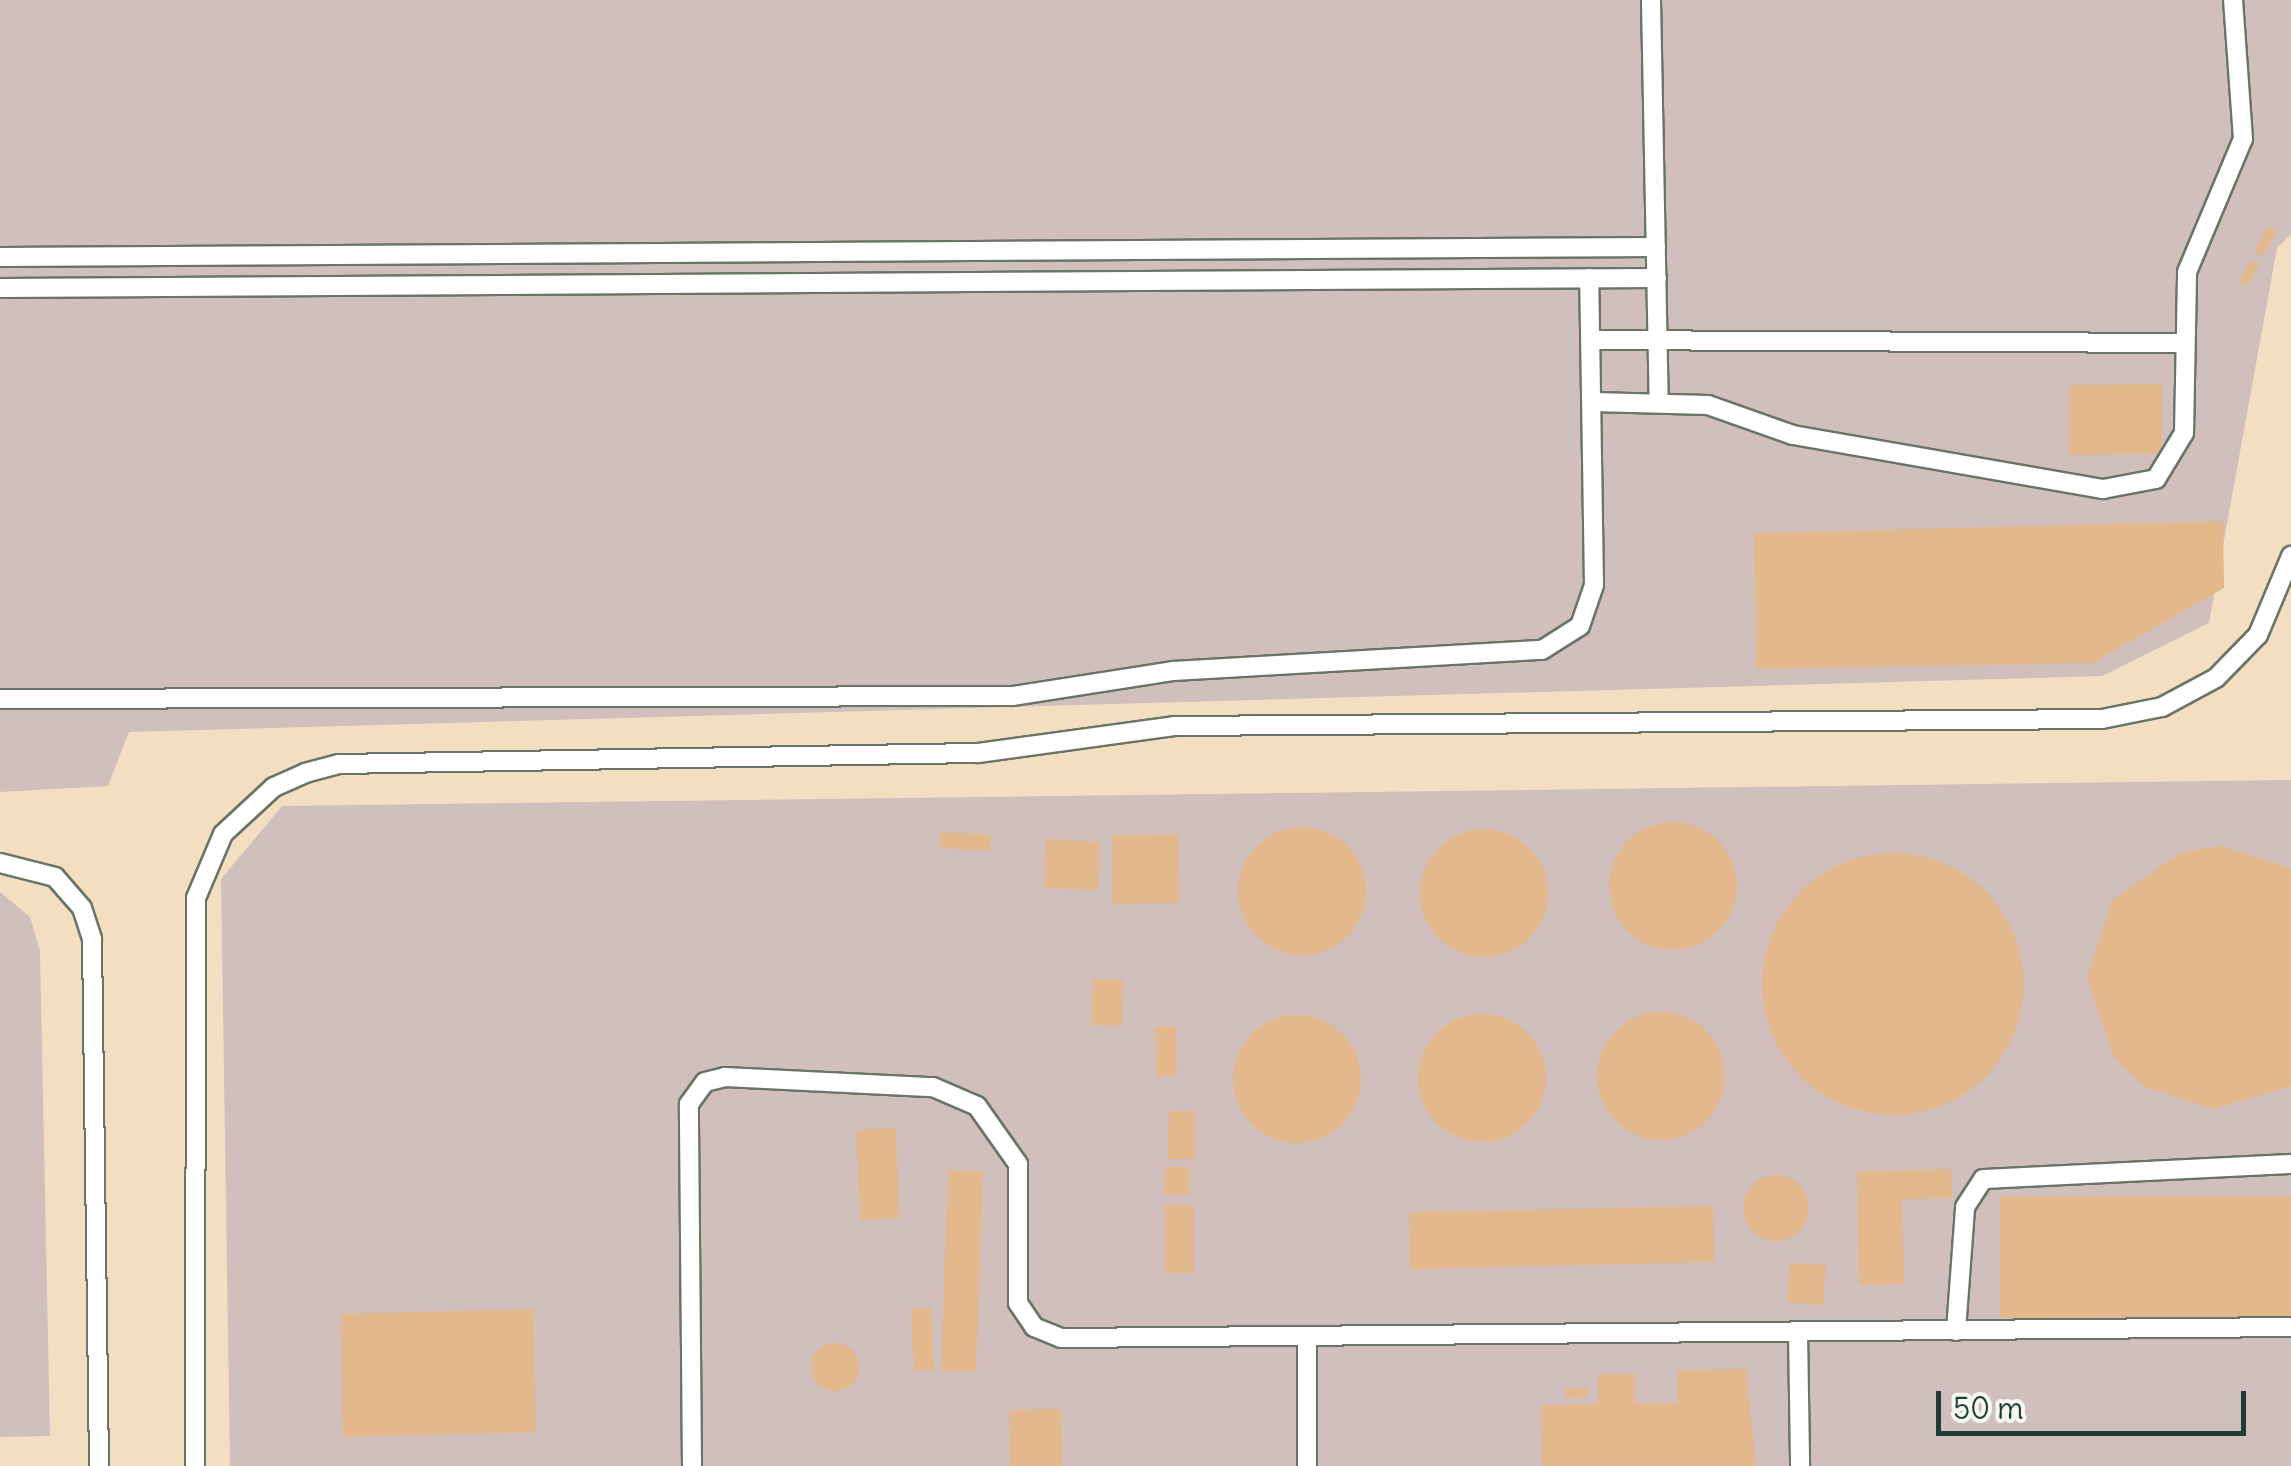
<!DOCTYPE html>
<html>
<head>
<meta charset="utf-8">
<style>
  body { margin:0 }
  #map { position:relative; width:2291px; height:1466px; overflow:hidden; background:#f3dec2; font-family:Delius,sans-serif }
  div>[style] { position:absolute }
  .industrial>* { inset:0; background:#d1bfbe }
  .building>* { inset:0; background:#e3b88c }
  .round { border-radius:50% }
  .roads { filter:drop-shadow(2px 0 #697566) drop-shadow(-2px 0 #697566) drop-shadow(0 2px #697566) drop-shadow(0 -2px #697566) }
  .service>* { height:18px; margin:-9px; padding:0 9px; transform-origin:9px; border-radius:9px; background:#fff }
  span { translate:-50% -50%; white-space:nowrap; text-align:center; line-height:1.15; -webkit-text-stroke:8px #f6f6f2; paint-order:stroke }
  .scale { position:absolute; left:1936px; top:1391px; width:310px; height:45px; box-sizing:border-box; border:5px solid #1f3d34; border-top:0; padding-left:12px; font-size:30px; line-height:35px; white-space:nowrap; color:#1f3d34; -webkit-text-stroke:8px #f6f6f2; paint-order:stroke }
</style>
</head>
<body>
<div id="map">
  <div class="industrial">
    <div style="clip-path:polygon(0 0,2291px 0,2291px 234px,2277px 248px,2209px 623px,2102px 676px,129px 732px,108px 786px,0 792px)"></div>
    <div style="clip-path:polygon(2291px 780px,2291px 1466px,230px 1466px,221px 879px,282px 806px)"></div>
    <div style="clip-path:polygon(0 892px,30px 917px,40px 951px,50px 1436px,0 1437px)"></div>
  </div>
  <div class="building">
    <div style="clip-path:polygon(2268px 226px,2276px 231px,2263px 256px,2254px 252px)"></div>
    <div style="clip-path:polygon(2250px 261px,2259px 265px,2247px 286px,2239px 282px)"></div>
    <div style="clip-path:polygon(2162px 384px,2162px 454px,2069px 455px,2069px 385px)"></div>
    <div style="clip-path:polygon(2223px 521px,2224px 588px,2093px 663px,1756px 669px,1754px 533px)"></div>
    <div class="round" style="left:1609px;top:822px;width:128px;height:128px"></div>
    <div class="round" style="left:1238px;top:827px;width:128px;height:128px"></div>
    <div class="round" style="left:1420px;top:829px;width:128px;height:128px"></div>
    <div style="clip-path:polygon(940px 832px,991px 835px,990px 851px,939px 848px)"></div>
    <div style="clip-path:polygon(1178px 834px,1179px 903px,1112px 904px,1112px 835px)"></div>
    <div style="clip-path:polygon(1046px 839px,1100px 842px,1098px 890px,1044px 888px)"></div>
    <div style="clip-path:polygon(2222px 846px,2291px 868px,2291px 1086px,2214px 1109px,2145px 1087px,2114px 1058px,2087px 979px,2112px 900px,2181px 852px)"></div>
    <div class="round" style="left:1762px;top:853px;width:262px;height:262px"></div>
    <div style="clip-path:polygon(1093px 979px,1123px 980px,1122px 1026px,1091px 1025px)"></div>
    <div class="round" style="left:1597px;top:1012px;width:128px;height:128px"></div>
    <div class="round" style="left:1418px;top:1014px;width:128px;height:128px"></div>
    <div class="round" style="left:1233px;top:1015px;width:128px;height:128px"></div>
    <div style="clip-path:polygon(1176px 1026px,1177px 1076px,1156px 1076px,1155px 1027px)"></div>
    <div style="clip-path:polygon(1169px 1111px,1195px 1111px,1195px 1159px,1168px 1159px)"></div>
    <div style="clip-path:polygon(896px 1128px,899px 1218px,860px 1220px,856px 1130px)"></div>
    <div style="clip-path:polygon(1165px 1167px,1189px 1167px,1189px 1195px,1164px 1195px)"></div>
    <div style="clip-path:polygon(1951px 1169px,1952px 1198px,1902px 1199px,1904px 1284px,1859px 1285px,1857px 1171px)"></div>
    <div style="clip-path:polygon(948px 1170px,983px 1171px,976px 1372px,941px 1371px)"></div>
    <div class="round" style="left:1743px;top:1175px;width:66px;height:66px"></div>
    <div style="clip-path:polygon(2000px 1196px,2291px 1196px,2291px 1317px,2000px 1318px)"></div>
    <div style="clip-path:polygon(1165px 1205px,1194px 1205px,1194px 1273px,1165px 1273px)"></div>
    <div style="clip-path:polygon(1713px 1206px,1714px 1262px,1410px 1269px,1409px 1212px)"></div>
    <div style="clip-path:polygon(1790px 1263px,1826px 1265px,1823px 1305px,1787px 1302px)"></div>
    <div style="clip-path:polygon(931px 1308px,934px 1370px,914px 1371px,911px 1309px)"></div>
    <div style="clip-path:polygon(533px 1309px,536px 1432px,343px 1437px,341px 1314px)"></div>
    <div class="round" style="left:811px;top:1343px;width:48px;height:48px"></div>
    <div style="clip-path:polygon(1746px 1369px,1756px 1466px,1542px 1466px,1541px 1405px,1598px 1404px,1598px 1374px,1635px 1374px,1635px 1403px,1678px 1403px,1678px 1370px)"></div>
    <div style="clip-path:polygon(1566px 1388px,1587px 1388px,1587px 1397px,1566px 1398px)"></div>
    <div style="clip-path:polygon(1061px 1409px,1062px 1466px,1010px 1466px,1009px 1410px)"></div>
  </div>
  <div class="roads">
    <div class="service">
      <div style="left:1651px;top:0;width:402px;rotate:88.9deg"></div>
      <div style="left:0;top:257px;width:1656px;rotate:-0.35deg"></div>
      <div style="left:0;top:288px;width:1657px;rotate:-0.35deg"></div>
      <div style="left:1592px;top:340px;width:590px;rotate:0.29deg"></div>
      <div style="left:1593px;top:402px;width:115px;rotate:1.5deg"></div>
      <div style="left:1708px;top:405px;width:90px;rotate:19.4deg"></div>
      <div style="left:1793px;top:435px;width:315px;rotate:9.9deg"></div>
      <div style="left:2103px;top:489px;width:54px;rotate:-10.7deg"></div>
      <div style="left:2156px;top:479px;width:54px;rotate:-58.7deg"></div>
      <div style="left:2184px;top:433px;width:161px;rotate:-88.9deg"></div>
      <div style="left:2187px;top:272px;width:144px;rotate:-67.2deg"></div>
      <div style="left:2243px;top:139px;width:139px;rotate:-94.1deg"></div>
      <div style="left:0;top:699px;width:1013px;rotate:-0.17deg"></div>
      <div style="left:1013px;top:696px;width:162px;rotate:-8.9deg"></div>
      <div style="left:1173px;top:671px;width:370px;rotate:-3.3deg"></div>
      <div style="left:1542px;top:650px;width:45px;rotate:-32.3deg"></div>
      <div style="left:1580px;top:626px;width:43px;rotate:-71.1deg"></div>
      <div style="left:1594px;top:585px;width:307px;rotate:-90.9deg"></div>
      <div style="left:0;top:863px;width:57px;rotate:14.3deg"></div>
      <div style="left:55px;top:877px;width:41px;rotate:48.9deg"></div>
      <div style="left:82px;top:908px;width:33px;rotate:72deg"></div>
      <div style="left:92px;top:939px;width:527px;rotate:89.24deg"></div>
      <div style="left:1956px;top:1331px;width:124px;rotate:-85.8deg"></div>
      <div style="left:1965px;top:1207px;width:33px;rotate:-57deg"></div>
      <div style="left:1983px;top:1179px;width:308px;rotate:-2.8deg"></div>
      <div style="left:1798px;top:1332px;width:134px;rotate:89.1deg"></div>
      <div style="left:1307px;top:1336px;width:130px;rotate:90deg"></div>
      <div style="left:195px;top:1466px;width:568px;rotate:-89.9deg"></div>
      <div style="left:196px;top:898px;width:69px;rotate:-67.1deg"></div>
      <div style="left:223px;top:834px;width:69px;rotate:-42.7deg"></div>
      <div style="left:274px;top:787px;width:34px;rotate:-24deg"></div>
      <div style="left:305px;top:773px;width:35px;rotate:-15deg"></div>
      <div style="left:339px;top:764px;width:639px;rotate:-0.99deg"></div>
      <div style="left:978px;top:753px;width:198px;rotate:-7.8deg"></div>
      <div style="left:1174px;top:726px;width:928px;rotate:-0.43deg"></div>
      <div style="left:2102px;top:719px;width:61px;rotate:-11.3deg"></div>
      <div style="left:2162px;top:707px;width:61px;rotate:-28.2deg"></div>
      <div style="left:2216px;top:678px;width:60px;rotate:-45.7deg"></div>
      <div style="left:2258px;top:635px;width:86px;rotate:-67.3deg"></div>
      <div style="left:692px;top:1466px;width:362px;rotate:-90.5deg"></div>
      <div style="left:689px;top:1104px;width:27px;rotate:-54deg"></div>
      <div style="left:705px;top:1082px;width:21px;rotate:-14deg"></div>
      <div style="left:725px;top:1077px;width:208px;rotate:2.8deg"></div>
      <div style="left:933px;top:1087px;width:48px;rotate:23.4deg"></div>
      <div style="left:977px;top:1106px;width:71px;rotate:54.7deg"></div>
      <div style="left:1018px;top:1164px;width:139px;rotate:90deg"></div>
      <div style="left:1018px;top:1303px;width:29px;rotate:56deg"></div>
      <div style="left:1034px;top:1327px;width:29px;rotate:22deg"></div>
      <div style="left:1061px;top:1338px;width:1230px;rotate:-0.51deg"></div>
    </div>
  </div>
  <div class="scale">50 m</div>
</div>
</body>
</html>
